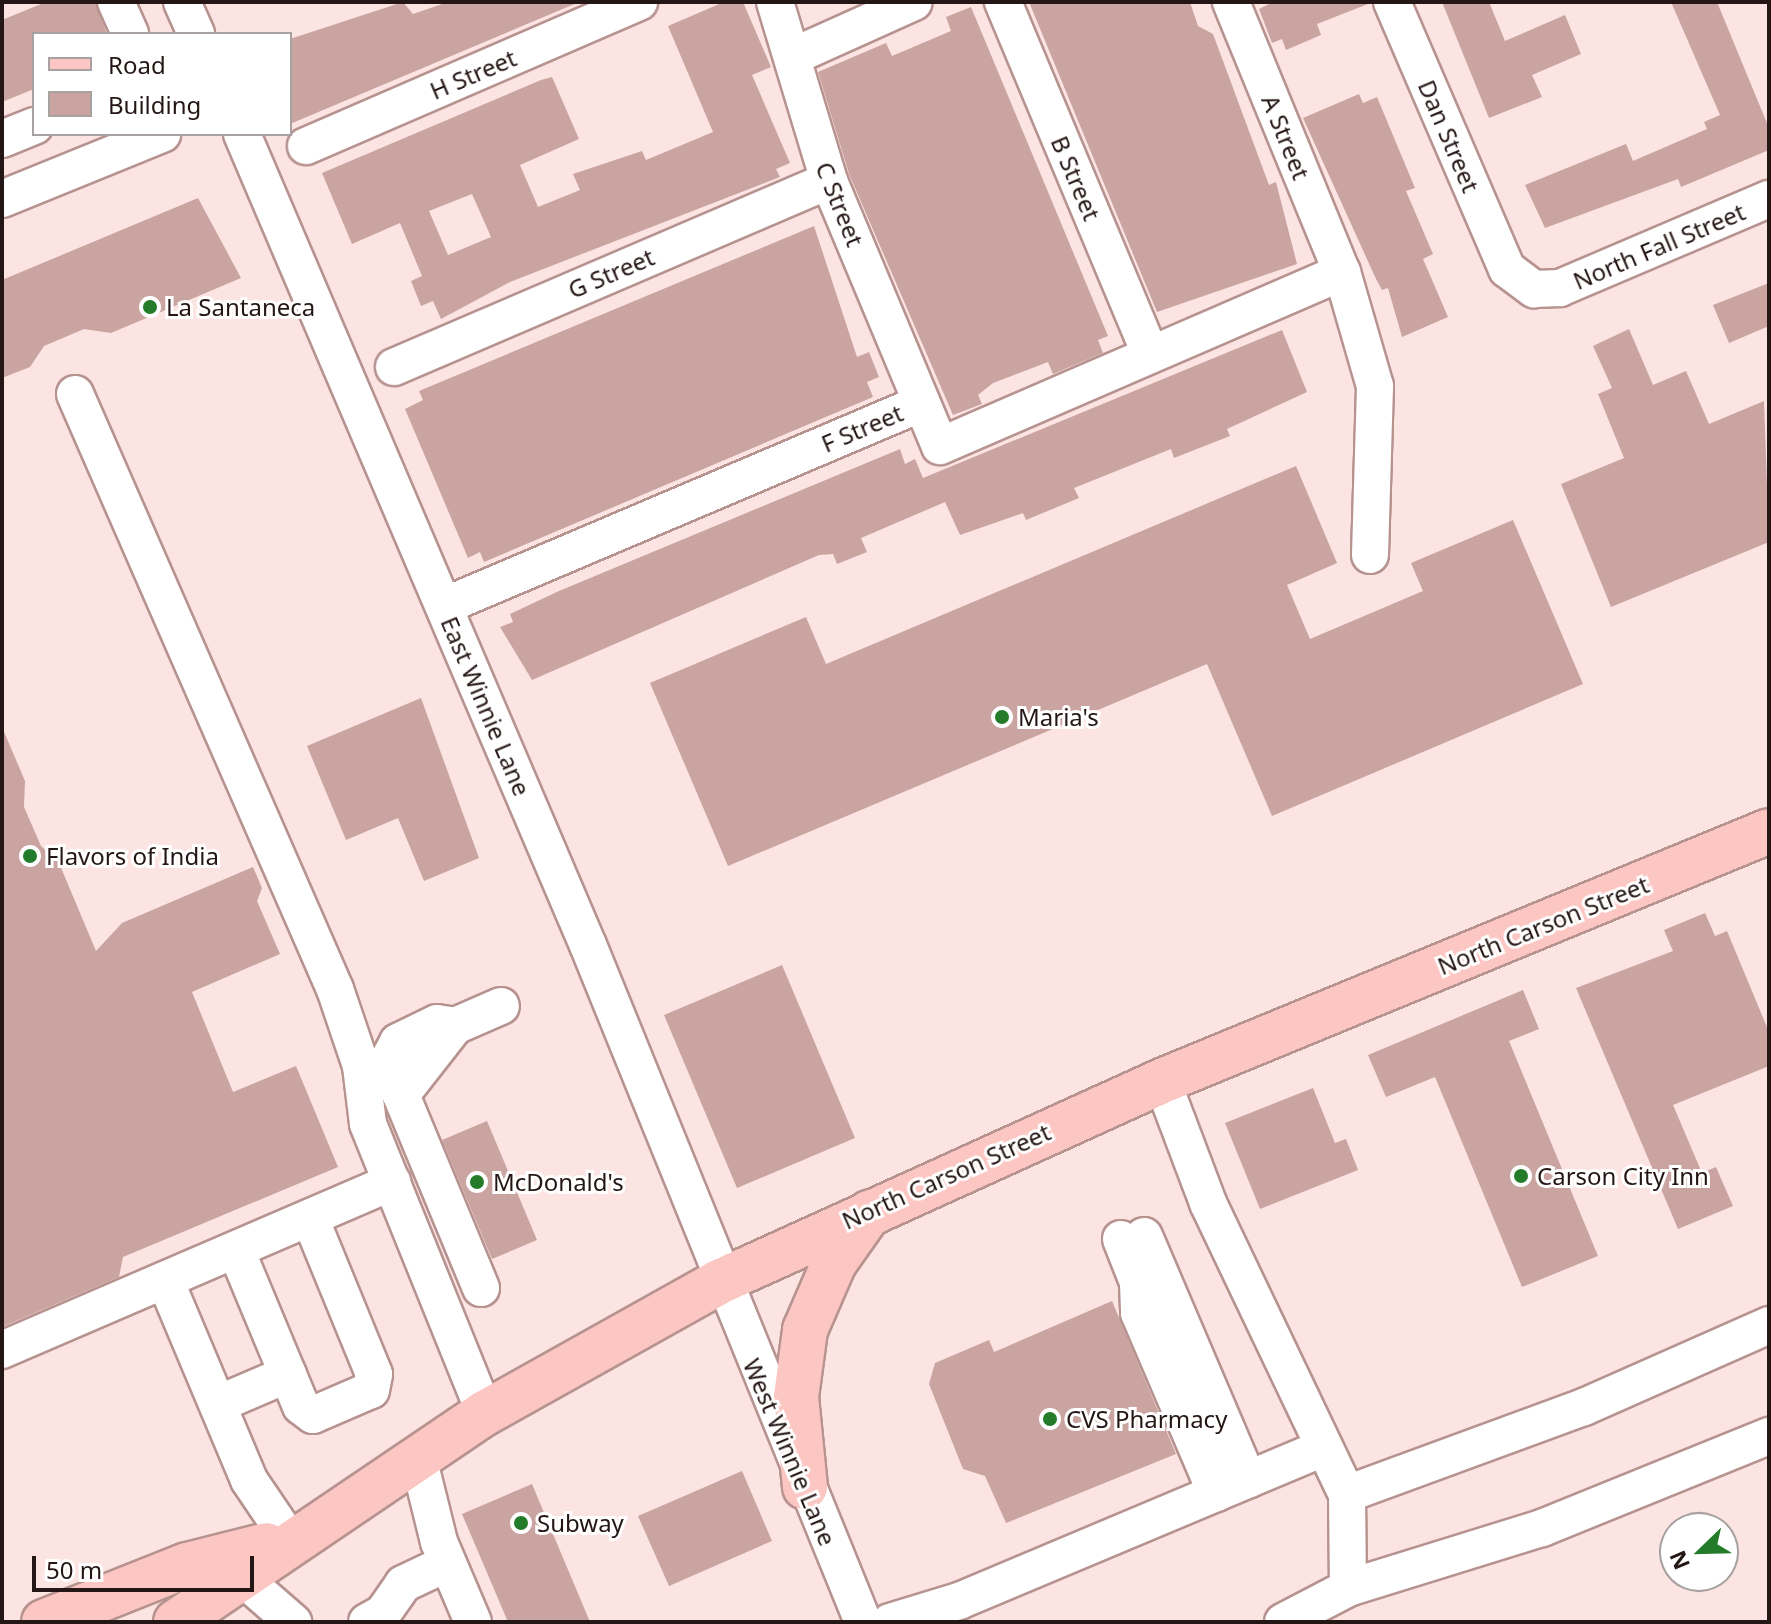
<!DOCTYPE html>
<html>
<head>
<meta charset="utf-8">
<style>
  body { margin:0 }
  #map { position:relative; width:1771px; height:1624px; overflow:hidden; background:#fce4e2; font-family:"Noto Sans",sans-serif }
  div>[style] { position:absolute }
  .building>* { inset:0; background:#c9a4a1 }
  .roads { filter:drop-shadow(2px 0 #b79390) drop-shadow(-2px 0 #b79390) drop-shadow(0 2px #b79390) drop-shadow(0 -2px #b79390) }
  .minor>* { height:36px; margin:-18px; padding:0 18px; transform-origin:18px; border-radius:18px; background:#fff }
  .major>* { height:44px; margin:-22px; padding:0 22px; transform-origin:22px; border-radius:22px; background:#fcc7c3 }
  .dots>* { width:22px; height:22px; translate:-50% -50%; box-sizing:border-box; border:4px solid #fff; border-radius:50% }
  span { translate:-50% -50%; white-space:nowrap; text-align:center; line-height:1.15; -webkit-text-stroke:6px #fff; paint-order:stroke }
  .street-label { font-size:24px; color:#241615 }
  .poi-label { font-size:24px; color:#241615 }
  .left { translate:0 -50%; text-align:left }
  .frame { position:absolute; inset:0; border:4px solid #241615; pointer-events:none }
  .legend { position:absolute; left:32px; top:32px; width:260px; height:104px; box-sizing:border-box; background:#fff; border:2px solid #a7a2a1; margin:0; padding:10px 14px; list-style:none; font-size:24px; color:#241615 }
  .legend li { display:flex; align-items:center; gap:16px; height:40px }
  .legend b { width:40px; border:2px solid #a7a2a1 }
  .north { position:absolute; left:1659px; top:1512px; width:80px; height:80px; box-sizing:border-box; background:#fff; border:2px solid #a7a2a1; border-radius:50%; rotate:247deg; font-size:22px; font-weight:700; line-height:32px; text-align:center; color:#241615 }
  .north::after { content:''; display:block; margin:auto; width:28px; height:36px; background:#247c2a; clip-path:polygon(50% 0,100% 100%,50% 72%,0 100%) }
  .scale { position:absolute; left:32px; top:1556px; width:222px; height:36px; box-sizing:border-box; border:4px solid #241615; border-top:0; padding-left:10px; font-size:24px; line-height:28px; white-space:nowrap; color:#241615; -webkit-text-stroke:6px #fff; paint-order:stroke }
</style>
</head>
<body>
<div id="map">
  <div class="building">
    <div style="clip-path:polygon(46px 2px,95px 2px,107px 34px,34px 34px,34px 89px,2px 102px,2px 20px)"></div>
    <div style="clip-path:polygon(403px 2px,413px 14px,448px 2px,577px 3px,290px 124px,290px 39px)"></div>
    <div style="clip-path:polygon(evenodd,724px 2px,743px 2px,771px 67px,752px 75px,790px 163px,776px 169px,780px 177px,510px 282px,441px 319px,433px 301px,421px 306px,411px 281px,422px 276px,400px 223px,352px 244px,322px 173px,541px 80px,552px 77px,579px 139px,520px 165px,538px 207px,580px 190px,573px 174px,642px 151px,646px 160px,713px 132px,668px 26px,724px 2px,472px 194px,491px 237px,448px 255px,429px 211px,472px 194px)"></div>
    <div style="clip-path:polygon(1029px 2px,1190px 2px,1198px 26px,1213px 34px,1269px 185px,1276px 182px,1297px 264px,1157px 312px)"></div>
    <div style="clip-path:polygon(1273px 2px,1368px 2px,1368px 4px,1317px 24px,1321px 35px,1286px 50px,1282px 39px,1272px 43px,1259px 9px)"></div>
    <div style="clip-path:polygon(1442px 2px,1489px 2px,1505px 41px,1565px 15px,1581px 54px,1532px 75px,1542px 97px,1489px 118px)"></div>
    <div style="clip-path:polygon(1671px 2px,1717px 2px,1769px 128px,1769px 150px,1681px 187px,1678px 179px,1545px 228px,1525px 185px,1626px 144px,1633px 161px,1707px 129px,1704px 122px,1720px 115px)"></div>
    <div style="clip-path:polygon(971px 7px,1108px 336px,1098px 340px,1103px 353px,1053px 374px,1048px 362px,993px 383px,978px 395px,982px 404px,953px 415px,849px 174px,818px 72px,886px 43px,892px 56px,951px 31px,946px 17px)"></div>
    <div style="clip-path:polygon(1359px 94px,1363px 103px,1377px 97px,1415px 188px,1406px 191px,1433px 254px,1423px 259px,1448px 317px,1402px 337px,1388px 288px,1382px 290px,1376px 279px,1303px 118px)"></div>
    <div style="clip-path:polygon(198px 198px,241px 278px,111px 333px,84px 329px,44px 346px,30px 367px,2px 378px,2px 280px)"></div>
    <div style="clip-path:polygon(814px 226px,857px 357px,869px 352px,879px 377px,867px 382px,873px 397px,484px 562px,480px 552px,468px 558px,405px 409px,423px 400px,419px 391px)"></div>
    <div style="clip-path:polygon(1769px 283px,1769px 326px,1729px 343px,1713px 305px)"></div>
    <div style="clip-path:polygon(1629px 329px,1653px 385px,1686px 371px,1709px 424px,1764px 401px,1769px 542px,1611px 607px,1561px 484px,1624px 458px,1598px 394px,1612px 388px,1593px 346px)"></div>
    <div style="clip-path:polygon(1282px 330px,1307px 392px,1227px 429px,1230px 436px,1174px 458px,1171px 449px,1074px 488px,1079px 498px,1026px 520px,1023px 513px,960px 535px,945px 502px,861px 538px,867px 552px,837px 564px,833px 554px,819px 555px,532px 680px,500px 627px,513px 622px,510px 614px,559px 591px,900px 449px,905px 464px,915px 459px,923px 478px)"></div>
    <div style="clip-path:polygon(1296px 466px,1337px 563px,1287px 585px,1310px 639px,1423px 591px,1411px 563px,1513px 520px,1583px 684px,1272px 816px,1207px 664px,728px 866px,650px 683px,806px 617px,826px 664px)"></div>
    <div style="clip-path:polygon(421px 698px,479px 858px,424px 881px,398px 818px,346px 840px,307px 746px)"></div>
    <div style="clip-path:polygon(2px 727px,25px 781px,24px 807px,41px 846px,59px 863px,96px 951px,122px 923px,253px 867px,262px 888px,257px 901px,280px 954px,192px 992px,233px 1092px,296px 1066px,338px 1167px,123px 1257px,119px 1277px,2px 1327px)"></div>
    <div style="clip-path:polygon(1705px 913px,1715px 936px,1727px 931px,1769px 1032px,1769px 1066px,1673px 1105px,1702px 1173px,1716px 1167px,1733px 1206px,1678px 1229px,1576px 988px,1673px 951px,1664px 930px)"></div>
    <div style="clip-path:polygon(782px 965px,855px 1138px,737px 1188px,664px 1015px)"></div>
    <div style="clip-path:polygon(1523px 990px,1539px 1029px,1509px 1041px,1598px 1256px,1522px 1287px,1435px 1077px,1386px 1097px,1368px 1055px)"></div>
    <div style="clip-path:polygon(1313px 1088px,1335px 1143px,1346px 1139px,1358px 1170px,1260px 1209px,1225px 1123px)"></div>
    <div style="clip-path:polygon(487px 1121px,537px 1240px,492px 1259px,442px 1140px)"></div>
    <div style="clip-path:polygon(1112px 1301px,1176px 1454px,1006px 1523px,985px 1476px,963px 1469px,929px 1384px,935px 1363px,989px 1340px,994px 1352px)"></div>
    <div style="clip-path:polygon(742px 1471px,772px 1541px,669px 1586px,638px 1516px)"></div>
    <div style="clip-path:polygon(532px 1484px,590px 1622px,508px 1622px,462px 1514px)"></div>
  </div>
  <div class="roads">
    <div class="minor">
      <div style="left:116px;top:2px;width:35px;rotate:66deg"></div>
      <div style="left:182px;top:2px;width:35px;rotate:66deg"></div>
      <div style="left:775px;top:2px;width:187px;rotate:73.2deg"></div>
      <div style="left:829px;top:181px;width:287px;rotate:67.3deg"></div>
      <div style="left:940px;top:446px;width:438px;rotate:-23.4deg"></div>
      <div style="left:1003px;top:2px;width:381px;rotate:67.3deg"></div>
      <div style="left:1231px;top:2px;width:292px;rotate:67.7deg"></div>
      <div style="left:1342px;top:272px;width:119px;rotate:73.9deg"></div>
      <div style="left:1375px;top:386px;width:169px;rotate:91.7deg"></div>
      <div style="left:1392px;top:2px;width:291px;rotate:66.7deg"></div>
      <div style="left:1507px;top:269px;width:34px;rotate:37deg"></div>
      <div style="left:1534px;top:289px;width:26px;rotate:-2deg"></div>
      <div style="left:1560px;top:288px;width:227px;rotate:-23.1deg"></div>
      <div style="left:796px;top:55px;width:129px;rotate:-24.2deg"></div>
      <div style="left:242px;top:134px;width:882px;rotate:66.9deg"></div>
      <div style="left:588px;top:945px;width:731px;rotate:67.89deg"></div>
      <div style="left:2px;top:139px;width:35px;rotate:-22deg"></div>
      <div style="left:306px;top:146px;width:363px;rotate:-23.4deg"></div>
      <div style="left:2px;top:199px;width:173px;rotate:-22.1deg"></div>
      <div style="left:394px;top:367px;width:473px;rotate:-23.2deg"></div>
      <div style="left:75px;top:394px;width:649px;rotate:66.4deg"></div>
      <div style="left:335px;top:989px;width:81px;rotate:71.3deg"></div>
      <div style="left:361px;top:1066px;width:58px;rotate:83.1deg"></div>
      <div style="left:368px;top:1124px;width:312px;rotate:68deg"></div>
      <div style="left:444px;top:606px;width:519px;rotate:-23.01deg"></div>
      <div style="left:1162px;top:1081px;width:130px;rotate:69.3deg"></div>
      <div style="left:1208px;top:1203px;width:322px;rotate:64.5deg"></div>
      <div style="left:1347px;top:1494px;width:94px;rotate:89.4deg"></div>
      <div style="left:401px;top:1095px;width:38px;rotate:-108deg"></div>
      <div style="left:389px;top:1059px;width:19px;rotate:-62deg"></div>
      <div style="left:398px;top:1042px;width:43px;rotate:-26deg"></div>
      <div style="left:437px;top:1023px;width:18px;rotate:9deg"></div>
      <div style="left:1144px;top:1236px;width:265px;rotate:66.9deg"></div>
      <div style="left:1121px;top:1239px;width:46px;rotate:68.4deg"></div>
      <div style="left:1138px;top:1282px;width:31px;rotate:88deg"></div>
      <div style="left:1139px;top:1313px;width:196px;rotate:66.8deg"></div>
      <div style="left:236px;top:1250px;width:169px;rotate:67.4deg"></div>
      <div style="left:301px;top:1406px;width:15px;rotate:37deg"></div>
      <div style="left:313px;top:1415px;width:63px;rotate:-23.3deg"></div>
      <div style="left:371px;top:1390px;width:16px;rotate:-79deg"></div>
      <div style="left:374px;top:1374px;width:169px;rotate:-112.3deg"></div>
      <div style="left:165px;top:1280px;width:217px;rotate:67.2deg"></div>
      <div style="left:249px;top:1480px;width:71px;rotate:55.9deg"></div>
      <div style="left:481px;top:1288px;width:209px;rotate:-112.5deg"></div>
      <div style="left:401px;top:1095px;width:88px;rotate:-52deg"></div>
      <div style="left:455px;top:1026px;width:50px;rotate:-23.5deg"></div>
      <div style="left:2px;top:1350px;width:425px;rotate:-23.3deg"></div>
      <div style="left:218px;top:1404px;width:76px;rotate:-23.2deg"></div>
      <div style="left:418px;top:1457px;width:88px;rotate:76.1deg"></div>
      <div style="left:439px;top:1542px;width:87px;rotate:67deg"></div>
      <div style="left:1347px;top:1494px;width:252px;rotate:-20.2deg"></div>
      <div style="left:1584px;top:1407px;width:202px;rotate:-23.9deg"></div>
      <div style="left:239px;top:1575px;width:72px;rotate:41deg"></div>
      <div style="left:367px;top:1622px;width:18px;rotate:-29deg"></div>
      <div style="left:383px;top:1613px;width:35px;rotate:-55deg"></div>
      <div style="left:403px;top:1584px;width:49px;rotate:-25.5deg"></div>
      <div style="left:890px;top:1622px;width:72px;rotate:-16.9deg"></div>
      <div style="left:959px;top:1601px;width:392px;rotate:-22.8deg"></div>
      <div style="left:1283px;top:1622px;width:73px;rotate:-27.6deg"></div>
      <div style="left:1348px;top:1588px;width:203px;rotate:-17.2deg"></div>
      <div style="left:1542px;top:1528px;width:245px;rotate:-22.1deg"></div>
    </div>
    <div class="major">
      <div style="left:805px;top:1487px;width:90px;rotate:-95.7deg"></div>
      <div style="left:796px;top:1397px;width:68px;rotate:-82.3deg"></div>
      <div style="left:805px;top:1330px;width:73px;rotate:-66.6deg"></div>
      <div style="left:834px;top:1263px;width:62px;rotate:-54.8deg"></div>
      <div style="left:44px;top:1622px;width:154px;rotate:-21.7deg"></div>
      <div style="left:187px;top:1565px;width:82px;rotate:-14deg"></div>
      <div style="left:176px;top:1622px;width:373px;rotate:-34.1deg"></div>
      <div style="left:485px;top:1413px;width:268px;rotate:-29.2deg"></div>
      <div style="left:719px;top:1282px;width:486px;rotate:-24.4deg"></div>
      <div style="left:1162px;top:1081px;width:656px;rotate:-22.38deg"></div>
    </div>
  </div>
  <div class="dots">
    <div style="left:150px;top:307px;background:#247c2a"></div>
    <div style="left:1002px;top:717px;background:#247c2a"></div>
    <div style="left:30px;top:856px;background:#247c2a"></div>
    <div style="left:1521px;top:1176px;background:#247c2a"></div>
    <div style="left:477px;top:1182px;background:#247c2a"></div>
    <div style="left:1050px;top:1419px;background:#247c2a"></div>
    <div style="left:521px;top:1523px;background:#247c2a"></div>
  </div>
  <div class="street-label">
    <span style="left:473px;top:74px;rotate:-23deg">H Street</span>
    <span style="left:1449px;top:136px;rotate:67deg">Dan Street</span>
    <span style="left:1286px;top:137px;rotate:68deg">A Street</span>
    <span style="left:1076px;top:178px;rotate:67deg">B Street</span>
    <span style="left:840px;top:204px;rotate:68deg">C Street</span>
    <span style="left:1659px;top:246px;rotate:-23deg">North Fall Street</span>
    <span style="left:611px;top:273px;rotate:-23deg">G Street</span>
    <span style="left:862px;top:428px;rotate:-23deg">F Street</span>
    <span style="left:486px;top:706px;rotate:67deg">East Winnie Lane</span>
    <span style="left:1543px;top:925px;rotate:-22deg">North Carson Street</span>
    <span style="left:946px;top:1176px;rotate:-24deg">North Carson Street</span>
    <span style="left:790px;top:1452px;rotate:67deg">West Winnie Lane</span>
  </div>
  <div class="poi-label">
    <span class="left" style="left:166px;top:307px">La Santaneca</span>
    <span class="left" style="left:1018px;top:717px">Maria's</span>
    <span class="left" style="left:46px;top:856px">Flavors of India</span>
    <span class="left" style="left:1537px;top:1176px">Carson City Inn</span>
    <span class="left" style="left:493px;top:1182px">McDonald's</span>
    <span class="left" style="left:1066px;top:1419px">CVS Pharmacy</span>
    <span class="left" style="left:537px;top:1523px">Subway</span>
  </div>
  <div class="frame"></div>
  <ul class="legend">
  <li><b style="height:10px;background:#fcc7c3"></b>Road</li>
  <li><b style="height:22px;background:#c9a4a1"></b>Building</li>
  </ul>
  <div class="north">N</div>
  <div class="scale">50 m</div>
</div>
</body>
</html>
